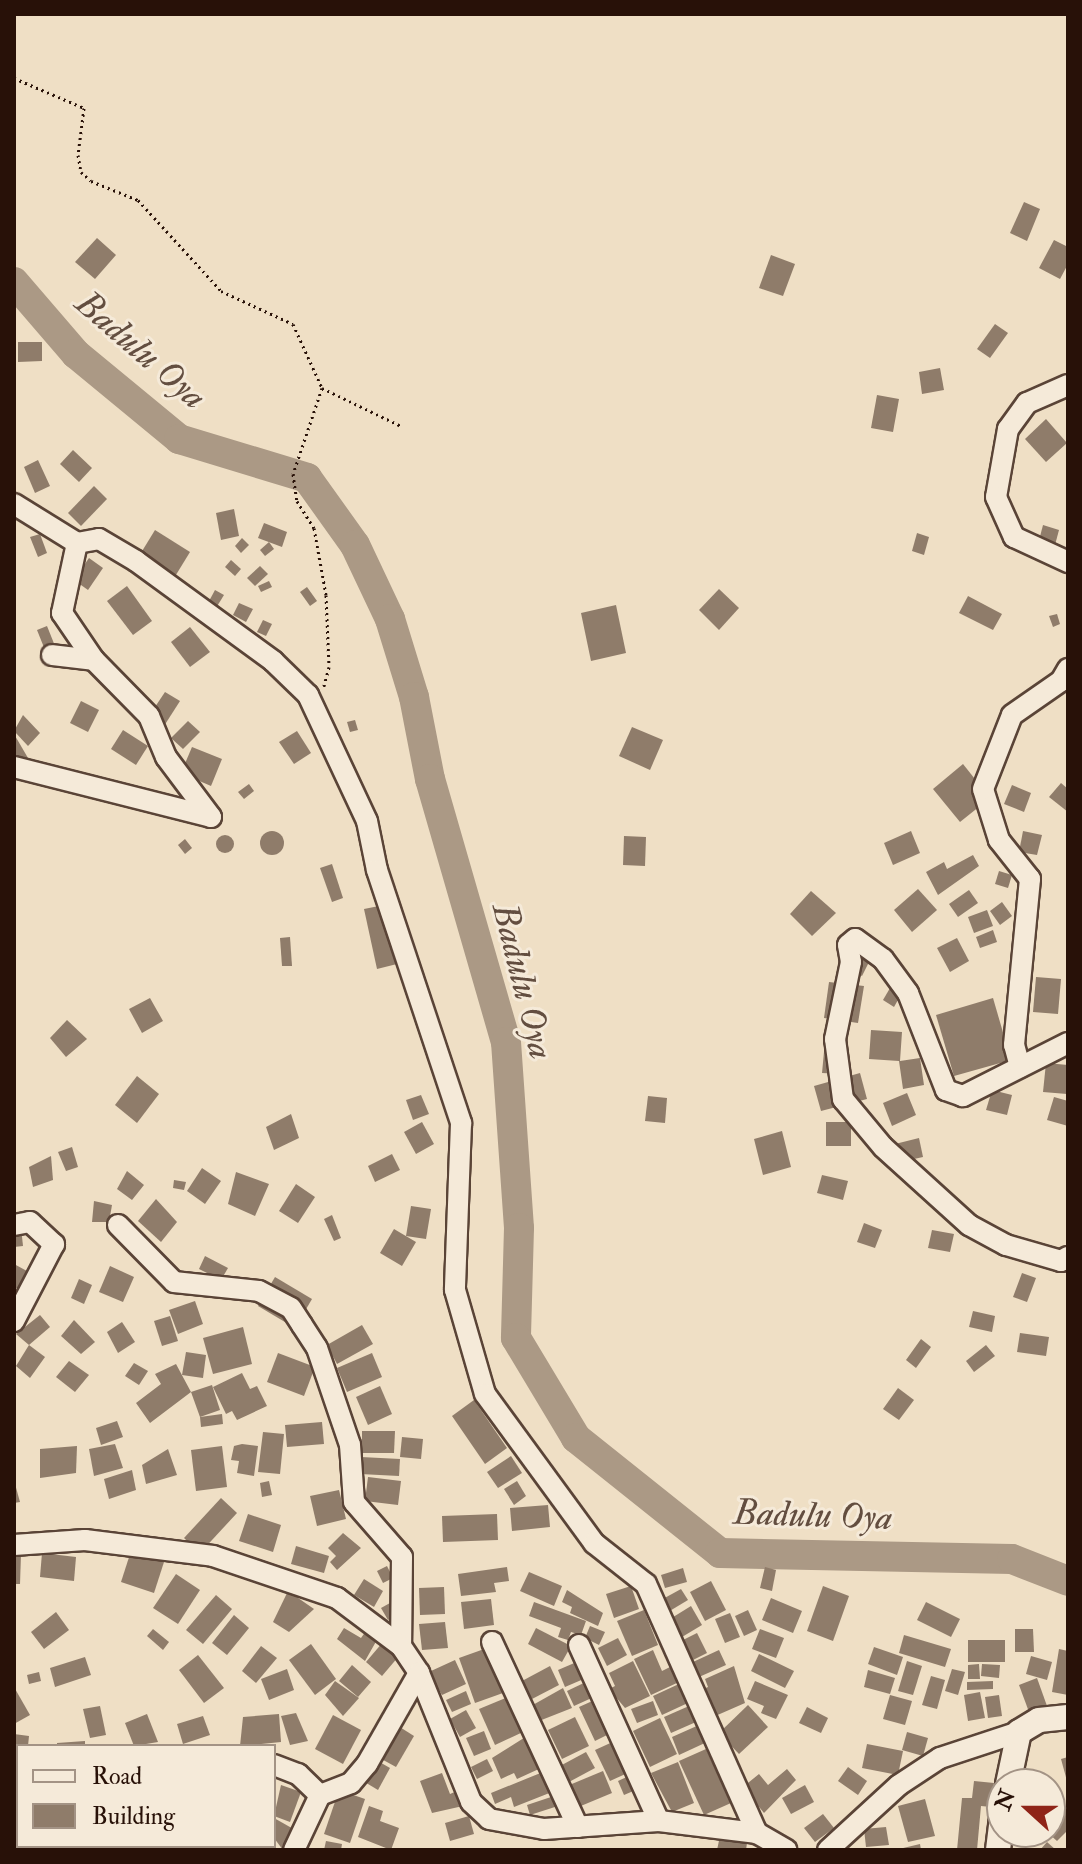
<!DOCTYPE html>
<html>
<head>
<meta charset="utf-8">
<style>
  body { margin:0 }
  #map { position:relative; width:1082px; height:1864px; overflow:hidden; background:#efdfc5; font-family:"IM FELL Double Pica",serif }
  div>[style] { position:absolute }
  .river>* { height:30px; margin:-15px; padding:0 15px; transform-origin:15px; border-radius:15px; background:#ab9985 }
  .building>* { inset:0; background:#8f7c6a }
  .round { border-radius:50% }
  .path>* { height:3px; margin-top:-1.5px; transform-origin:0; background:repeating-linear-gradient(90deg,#281108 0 2px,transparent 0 6px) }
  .roads { filter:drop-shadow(2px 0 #5a4437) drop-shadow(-2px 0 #5a4437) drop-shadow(0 2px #5a4437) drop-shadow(0 -2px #5a4437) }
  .minor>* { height:20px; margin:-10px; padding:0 10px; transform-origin:10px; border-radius:10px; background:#f5ead9 }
  .tertiary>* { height:24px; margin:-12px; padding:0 12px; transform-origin:12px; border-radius:12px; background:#f5ead9 }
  span { translate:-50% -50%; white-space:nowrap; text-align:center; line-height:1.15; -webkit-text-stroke:6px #f5ead9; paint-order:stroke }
  .water-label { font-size:36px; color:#634e40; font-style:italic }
  .frame { position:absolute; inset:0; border:16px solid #281108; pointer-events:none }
  .legend { position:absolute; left:16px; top:1744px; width:260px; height:104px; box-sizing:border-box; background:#f5ead9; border:2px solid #a39385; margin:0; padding:10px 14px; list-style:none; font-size:24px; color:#281108 }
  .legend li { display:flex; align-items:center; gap:16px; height:40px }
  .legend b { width:40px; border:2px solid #a39385 }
  .north { position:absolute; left:986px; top:1768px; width:80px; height:80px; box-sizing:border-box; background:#f5ead9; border:2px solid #a39385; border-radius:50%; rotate:291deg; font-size:22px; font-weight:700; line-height:32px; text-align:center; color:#281108 }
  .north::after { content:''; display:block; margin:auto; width:28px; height:36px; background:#8f2418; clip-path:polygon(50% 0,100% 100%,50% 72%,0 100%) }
</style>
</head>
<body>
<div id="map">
  <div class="river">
    <div style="left:14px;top:282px;width:95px;rotate:49.3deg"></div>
    <div style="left:76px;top:354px;width:134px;rotate:39.5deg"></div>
    <div style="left:179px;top:439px;width:134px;rotate:16.9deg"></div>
    <div style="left:307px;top:478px;width:82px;rotate:54.4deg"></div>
    <div style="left:355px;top:545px;width:82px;rotate:64.7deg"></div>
    <div style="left:390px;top:619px;width:82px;rotate:72.9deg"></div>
    <div style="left:414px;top:697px;width:84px;rotate:79deg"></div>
    <div style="left:430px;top:779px;width:274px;rotate:73.9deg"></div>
    <div style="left:506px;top:1042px;width:186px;rotate:86deg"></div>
    <div style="left:519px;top:1228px;width:110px;rotate:91.6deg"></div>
    <div style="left:516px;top:1338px;width:117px;rotate:59deg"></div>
    <div style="left:576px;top:1438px;width:184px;rotate:38.6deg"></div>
    <div style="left:720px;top:1553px;width:292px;rotate:1.2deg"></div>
    <div style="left:1012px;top:1559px;width:60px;rotate:21.4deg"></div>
  </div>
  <div class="building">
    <div style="clip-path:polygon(1024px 202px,1040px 209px,1027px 241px,1010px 233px)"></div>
    <div style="clip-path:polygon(97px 238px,116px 255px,95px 279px,75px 262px)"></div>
    <div style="clip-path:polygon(1054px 240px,1068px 247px,1068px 264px,1060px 279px,1039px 268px)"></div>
    <div style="clip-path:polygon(771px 255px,795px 264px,783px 296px,759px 288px)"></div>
    <div style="clip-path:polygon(995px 324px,1008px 333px,990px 358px,977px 349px)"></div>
    <div style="clip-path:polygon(18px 342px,42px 342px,42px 361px,18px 362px)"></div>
    <div style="clip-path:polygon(940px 368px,944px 390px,922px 394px,919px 372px)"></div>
    <div style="clip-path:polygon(877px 395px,899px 399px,893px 432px,871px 428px)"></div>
    <div style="clip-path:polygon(1046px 419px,1067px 443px,1046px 462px,1025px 439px)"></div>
    <div style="clip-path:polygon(73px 450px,92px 468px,79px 482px,60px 464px)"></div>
    <div style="clip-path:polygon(38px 460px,50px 486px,35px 493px,24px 467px)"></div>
    <div style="clip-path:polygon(94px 486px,107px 499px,81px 526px,68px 513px)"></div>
    <div style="clip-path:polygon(234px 509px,239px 536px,221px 540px,216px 513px)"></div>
    <div style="clip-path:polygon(264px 523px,287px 532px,282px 547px,258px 538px)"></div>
    <div style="clip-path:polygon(1043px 525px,1059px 530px,1051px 560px,1035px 556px)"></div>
    <div style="clip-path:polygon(155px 530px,190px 552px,171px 583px,136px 561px)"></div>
    <div style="clip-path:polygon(917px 533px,929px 537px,924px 555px,912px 551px)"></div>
    <div style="clip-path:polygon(40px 534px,47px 553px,38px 557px,30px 537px)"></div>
    <div style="clip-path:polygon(242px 538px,249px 545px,241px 553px,235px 546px)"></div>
    <div style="clip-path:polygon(269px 542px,274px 549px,265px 556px,260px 550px)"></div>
    <div style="clip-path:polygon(89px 558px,103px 568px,88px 590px,74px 580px)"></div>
    <div style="clip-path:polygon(231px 560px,241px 569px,235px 576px,225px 567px)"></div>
    <div style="clip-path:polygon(260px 566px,268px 574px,255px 586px,247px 578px)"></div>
    <div style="clip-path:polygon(269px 581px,272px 587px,261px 592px,258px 586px)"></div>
    <div style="clip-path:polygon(127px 586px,152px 621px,133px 635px,107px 601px)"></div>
    <div style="clip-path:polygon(307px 587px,317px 601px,310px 606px,300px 592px)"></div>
    <div style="clip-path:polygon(719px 589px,739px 608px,719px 630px,699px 610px)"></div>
    <div style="clip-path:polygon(215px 590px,224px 595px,216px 608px,208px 603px)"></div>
    <div style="clip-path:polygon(968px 596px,1002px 614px,993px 630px,959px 613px)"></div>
    <div style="clip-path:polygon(239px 603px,253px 609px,246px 622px,233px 615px)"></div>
    <div style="clip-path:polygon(616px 605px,626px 653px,591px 661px,581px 613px)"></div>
    <div style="clip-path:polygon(1057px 614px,1060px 624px,1053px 627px,1049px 616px)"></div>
    <div style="clip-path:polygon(263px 620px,272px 624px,266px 636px,257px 632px)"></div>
    <div style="clip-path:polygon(47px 626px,55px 646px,45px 650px,37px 630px)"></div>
    <div style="clip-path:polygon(190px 627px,210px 652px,190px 667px,171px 642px)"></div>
    <div style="clip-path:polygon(165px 692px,180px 701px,164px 726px,149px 716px)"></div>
    <div style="clip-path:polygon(81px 701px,99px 710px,88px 732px,70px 723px)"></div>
    <div style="clip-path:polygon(23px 715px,40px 733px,28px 746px,14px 731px)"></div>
    <div style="clip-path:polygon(355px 720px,358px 730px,350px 732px,347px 722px)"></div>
    <div style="clip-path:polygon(188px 721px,200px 732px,183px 749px,171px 738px)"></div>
    <div style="clip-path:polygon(632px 727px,663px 740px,650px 770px,619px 756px)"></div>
    <div style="clip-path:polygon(123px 730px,148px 746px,136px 765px,111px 749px)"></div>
    <div style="clip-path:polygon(297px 731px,311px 753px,294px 764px,279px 742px)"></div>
    <div style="clip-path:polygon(14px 734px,28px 758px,14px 766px)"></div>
    <div style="clip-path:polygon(192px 747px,222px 759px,211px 786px,181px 773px)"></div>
    <div style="clip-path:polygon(963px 764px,990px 798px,960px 822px,933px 789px)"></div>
    <div style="clip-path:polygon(1061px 783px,1068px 789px,1068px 812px,1049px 797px)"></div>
    <div style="clip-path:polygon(249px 784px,254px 791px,244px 799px,238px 792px)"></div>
    <div style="clip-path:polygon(1012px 785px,1031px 793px,1024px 812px,1004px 804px)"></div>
    <div style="clip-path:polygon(911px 831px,920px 853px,893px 865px,884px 843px)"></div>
    <div style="clip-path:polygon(1023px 831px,1042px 835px,1037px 855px,1019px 852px)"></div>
    <div class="round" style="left:260px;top:831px;width:24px;height:24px"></div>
    <div class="round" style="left:216px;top:835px;width:18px;height:18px"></div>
    <div style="clip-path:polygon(624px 836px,646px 837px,645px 866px,623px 865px)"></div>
    <div style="clip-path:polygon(185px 839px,192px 848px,185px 854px,178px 845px)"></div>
    <div style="clip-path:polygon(973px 855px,979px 866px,938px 895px,926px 872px,944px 862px,947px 869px)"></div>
    <div style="clip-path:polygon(332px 864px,343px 898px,332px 902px,320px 868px)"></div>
    <div style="clip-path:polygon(999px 871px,1012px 875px,1008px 888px,995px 884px)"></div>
    <div style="clip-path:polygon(918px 889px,937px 910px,912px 932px,894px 910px)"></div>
    <div style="clip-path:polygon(969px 890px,978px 903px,958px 917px,949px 904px)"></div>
    <div style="clip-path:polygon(811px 891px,836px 913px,812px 936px,790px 914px)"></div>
    <div style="clip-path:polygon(1002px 902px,1012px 916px,1000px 925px,990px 911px)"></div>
    <div style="clip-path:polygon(384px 905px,397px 964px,377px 969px,364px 909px)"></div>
    <div style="clip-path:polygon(987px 910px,993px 926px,974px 933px,968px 917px)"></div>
    <div style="clip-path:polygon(993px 930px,997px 942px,980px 948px,976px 937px)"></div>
    <div style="clip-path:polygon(290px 937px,292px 966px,282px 966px,280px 938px)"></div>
    <div style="clip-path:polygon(957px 938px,969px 961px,950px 972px,937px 948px)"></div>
    <div style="clip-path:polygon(855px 939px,875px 950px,862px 976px,842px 966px)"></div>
    <div style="clip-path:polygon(900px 971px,911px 977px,894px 1007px,883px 1000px)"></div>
    <div style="clip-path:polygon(1036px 977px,1061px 979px,1058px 1014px,1033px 1012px)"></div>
    <div style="clip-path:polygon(829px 982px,864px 986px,858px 1023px,824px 1018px)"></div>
    <div style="clip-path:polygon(150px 998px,163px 1021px,142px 1033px,129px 1009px)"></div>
    <div style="clip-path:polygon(993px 998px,1011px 1060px,954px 1076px,936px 1015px)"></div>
    <div style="clip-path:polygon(67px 1020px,87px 1039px,66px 1057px,50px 1038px)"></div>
    <div style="clip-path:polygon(871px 1030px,902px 1032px,900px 1061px,920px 1058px,924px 1085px,903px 1089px,899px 1061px,869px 1059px)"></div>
    <div style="clip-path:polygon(825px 1041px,844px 1043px,842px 1074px,822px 1073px)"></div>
    <div style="clip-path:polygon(1046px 1063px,1068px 1065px,1067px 1094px,1043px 1092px)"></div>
    <div style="clip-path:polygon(860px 1073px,867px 1099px,821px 1111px,814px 1086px)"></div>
    <div style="clip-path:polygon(137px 1076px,159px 1094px,137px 1123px,115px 1105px)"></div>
    <div style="clip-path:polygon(992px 1090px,1012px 1095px,1007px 1115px,986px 1110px)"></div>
    <div style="clip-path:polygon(907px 1093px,916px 1115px,892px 1126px,883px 1103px)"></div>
    <div style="clip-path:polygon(421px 1095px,429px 1114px,413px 1120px,406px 1100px)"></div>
    <div style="clip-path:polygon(648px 1096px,667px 1098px,665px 1123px,645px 1121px)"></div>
    <div style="clip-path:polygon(1054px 1097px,1068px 1101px,1068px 1126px,1047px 1120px)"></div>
    <div style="clip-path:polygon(291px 1114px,299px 1138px,274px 1150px,266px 1127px)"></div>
    <div style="clip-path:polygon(422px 1122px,434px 1144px,416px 1154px,404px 1132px)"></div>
    <div style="clip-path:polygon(826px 1122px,851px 1122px,851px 1146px,826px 1146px)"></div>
    <div style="clip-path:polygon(782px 1131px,791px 1167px,763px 1175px,754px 1139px)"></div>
    <div style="clip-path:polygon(919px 1138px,923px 1157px,887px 1165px,883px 1147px)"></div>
    <div style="clip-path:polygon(72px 1147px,78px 1167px,66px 1171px,58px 1152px)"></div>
    <div style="clip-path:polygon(392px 1154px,400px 1170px,375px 1182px,368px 1166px)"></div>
    <div style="clip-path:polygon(51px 1156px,53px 1180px,33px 1187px,29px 1167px)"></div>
    <div style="clip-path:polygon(202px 1168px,221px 1181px,205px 1204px,187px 1191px)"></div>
    <div style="clip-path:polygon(127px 1171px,144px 1185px,132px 1200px,117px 1189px)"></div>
    <div style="clip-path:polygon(236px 1172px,269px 1184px,255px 1216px,228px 1204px)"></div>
    <div style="clip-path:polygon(822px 1175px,848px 1181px,843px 1200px,817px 1193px)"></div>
    <div style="clip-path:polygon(174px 1180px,186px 1182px,184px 1190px,173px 1188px)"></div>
    <div style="clip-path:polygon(296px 1184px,315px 1197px,298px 1223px,279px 1211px)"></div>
    <div style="clip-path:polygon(156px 1199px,177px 1222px,161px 1242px,138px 1221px)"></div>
    <div style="clip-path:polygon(94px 1201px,112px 1205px,109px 1222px,92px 1222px)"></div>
    <div style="clip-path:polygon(411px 1206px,431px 1209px,426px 1239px,406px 1236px)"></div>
    <div style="clip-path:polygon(332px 1215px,341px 1238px,334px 1241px,324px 1219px)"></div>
    <div style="clip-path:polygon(14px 1218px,20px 1218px,23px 1246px,14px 1247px)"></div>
    <div style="clip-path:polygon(864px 1223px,882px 1230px,875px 1248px,857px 1242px)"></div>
    <div style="clip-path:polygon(394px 1229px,416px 1242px,402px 1266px,380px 1253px)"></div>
    <div style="clip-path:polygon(932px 1230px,954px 1234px,950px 1252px,928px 1248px)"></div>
    <div style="clip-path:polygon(205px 1256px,228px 1268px,221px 1280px,199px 1269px)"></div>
    <div style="clip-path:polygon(14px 1264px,38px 1277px,29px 1294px,14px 1287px)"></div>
    <div style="clip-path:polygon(110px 1266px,134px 1277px,123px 1302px,99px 1292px)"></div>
    <div style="clip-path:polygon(1022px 1273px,1036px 1278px,1027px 1302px,1013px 1297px)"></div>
    <div style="clip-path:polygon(275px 1277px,312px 1299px,295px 1328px,258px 1306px)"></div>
    <div style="clip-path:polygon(79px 1279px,92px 1285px,84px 1304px,71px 1298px)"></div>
    <div style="clip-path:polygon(195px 1301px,203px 1324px,178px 1334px,169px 1310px)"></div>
    <div style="clip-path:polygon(973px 1311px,995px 1316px,992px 1332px,969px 1327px)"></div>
    <div style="clip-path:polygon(40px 1315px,50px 1327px,29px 1345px,16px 1334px)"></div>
    <div style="clip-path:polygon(170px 1316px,178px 1341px,162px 1346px,154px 1321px)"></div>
    <div style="clip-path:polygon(74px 1320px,95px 1342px,81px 1354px,61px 1336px)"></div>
    <div style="clip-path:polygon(122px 1322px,135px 1342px,118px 1353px,107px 1332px)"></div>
    <div style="clip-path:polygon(362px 1325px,373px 1344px,337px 1364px,327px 1345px)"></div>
    <div style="clip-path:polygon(243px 1327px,252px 1364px,213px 1374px,203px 1338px)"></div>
    <div style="clip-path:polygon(1020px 1333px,1049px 1337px,1046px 1356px,1017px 1352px)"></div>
    <div style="clip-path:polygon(921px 1339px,931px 1347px,916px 1368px,906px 1360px)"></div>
    <div style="clip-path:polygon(29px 1345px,45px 1357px,30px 1378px,16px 1366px)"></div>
    <div style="clip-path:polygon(986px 1345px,995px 1356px,974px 1372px,966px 1361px)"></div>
    <div style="clip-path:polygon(186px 1352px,206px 1355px,203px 1378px,182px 1375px)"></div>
    <div style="clip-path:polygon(278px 1353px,315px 1367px,304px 1396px,267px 1382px)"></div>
    <div style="clip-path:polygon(372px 1353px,382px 1377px,347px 1392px,337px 1368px)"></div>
    <div style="clip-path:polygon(69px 1361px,89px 1375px,75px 1392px,56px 1377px)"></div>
    <div style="clip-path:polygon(134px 1363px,148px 1371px,139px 1385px,125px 1376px)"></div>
    <div style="clip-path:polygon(176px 1364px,191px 1392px,150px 1423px,136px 1403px,161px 1384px,155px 1374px)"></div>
    <div style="clip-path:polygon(242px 1373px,250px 1389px,257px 1386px,267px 1406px,237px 1420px,232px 1411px,226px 1414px,213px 1387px)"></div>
    <div style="clip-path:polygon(212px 1385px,220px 1410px,200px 1417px,191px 1392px)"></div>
    <div style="clip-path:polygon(380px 1386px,392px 1414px,368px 1425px,356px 1397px)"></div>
    <div style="clip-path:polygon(898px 1388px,914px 1400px,899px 1420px,883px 1409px)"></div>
    <div style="clip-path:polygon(474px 1400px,507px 1448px,485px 1464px,452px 1416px)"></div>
    <div style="clip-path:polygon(222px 1414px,223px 1424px,201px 1427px,200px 1417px)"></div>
    <div style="clip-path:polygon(117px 1421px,123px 1437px,101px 1445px,96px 1428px)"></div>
    <div style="clip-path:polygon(322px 1422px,324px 1444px,287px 1447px,285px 1425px)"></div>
    <div style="clip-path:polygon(362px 1431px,395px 1431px,394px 1453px,362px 1453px)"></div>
    <div style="clip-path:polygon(263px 1432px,284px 1434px,280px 1474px,258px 1472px)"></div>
    <div style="clip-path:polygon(402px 1437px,423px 1439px,421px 1459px,400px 1457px)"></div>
    <div style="clip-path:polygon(115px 1444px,123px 1468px,94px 1476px,89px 1449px)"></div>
    <div style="clip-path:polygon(242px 1444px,258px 1446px,254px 1476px,237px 1473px,239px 1461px,231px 1460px,234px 1446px)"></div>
    <div style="clip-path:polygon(77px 1446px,76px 1473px,40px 1478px,40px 1449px)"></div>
    <div style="clip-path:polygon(222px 1446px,227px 1487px,196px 1491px,191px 1450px)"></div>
    <div style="clip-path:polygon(168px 1449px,177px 1475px,146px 1484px,142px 1465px)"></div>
    <div style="clip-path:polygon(511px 1456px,522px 1473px,498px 1488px,487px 1472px)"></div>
    <div style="clip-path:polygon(361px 1457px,400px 1459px,399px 1476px,360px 1474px)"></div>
    <div style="clip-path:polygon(132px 1470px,136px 1490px,109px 1499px,104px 1479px)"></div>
    <div style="clip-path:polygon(368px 1477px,401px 1481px,398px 1505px,365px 1501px)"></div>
    <div style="clip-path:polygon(269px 1481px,272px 1495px,262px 1497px,260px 1483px)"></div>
    <div style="clip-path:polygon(517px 1481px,526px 1496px,514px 1505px,504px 1489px)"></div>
    <div style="clip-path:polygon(14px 1484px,15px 1484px,20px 1502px,14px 1503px)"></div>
    <div style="clip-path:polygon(339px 1490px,346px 1519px,317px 1526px,310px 1496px)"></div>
    <div style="clip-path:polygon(221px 1498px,237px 1513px,200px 1553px,184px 1538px)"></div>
    <div style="clip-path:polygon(548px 1505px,550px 1527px,512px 1531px,510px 1508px)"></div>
    <div style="clip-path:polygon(248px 1514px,281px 1525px,273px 1552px,239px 1541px)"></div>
    <div style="clip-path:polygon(497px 1514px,498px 1540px,443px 1542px,442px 1516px)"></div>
    <div style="clip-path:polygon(343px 1533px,361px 1548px,337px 1570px,330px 1562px,336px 1556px,328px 1548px)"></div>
    <div style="clip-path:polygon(296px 1546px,329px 1556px,324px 1573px,291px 1564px)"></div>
    <div style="clip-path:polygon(131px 1551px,164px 1562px,154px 1593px,121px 1582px)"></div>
    <div style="clip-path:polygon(42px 1553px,76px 1557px,74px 1581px,40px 1577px)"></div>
    <div style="clip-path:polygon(14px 1554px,21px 1554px,20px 1584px,14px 1584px)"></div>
    <div style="clip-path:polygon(387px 1566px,393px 1578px,383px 1583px,377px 1571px)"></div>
    <div style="clip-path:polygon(507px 1567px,509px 1581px,494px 1583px,496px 1592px,461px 1596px,458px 1574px)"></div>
    <div style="clip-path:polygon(765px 1567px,776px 1570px,772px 1591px,760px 1588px)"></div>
    <div style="clip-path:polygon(683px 1568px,687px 1582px,665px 1588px,661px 1575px)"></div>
    <div style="clip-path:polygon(529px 1572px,562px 1586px,554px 1606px,520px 1591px)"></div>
    <div style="clip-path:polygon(176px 1574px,200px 1590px,178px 1624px,153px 1608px)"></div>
    <div style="clip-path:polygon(364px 1579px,383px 1591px,374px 1607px,354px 1595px)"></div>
    <div style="clip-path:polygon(711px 1581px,726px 1610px,705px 1621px,690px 1592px)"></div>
    <div style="clip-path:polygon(631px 1586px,639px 1609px,614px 1618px,606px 1594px)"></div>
    <div style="clip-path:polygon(823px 1586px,849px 1596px,833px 1641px,807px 1631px)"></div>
    <div style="clip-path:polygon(444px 1587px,445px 1614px,420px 1615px,419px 1588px)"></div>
    <div style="clip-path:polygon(681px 1589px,688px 1600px,668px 1612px,661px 1600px)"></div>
    <div style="clip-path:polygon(567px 1590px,603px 1613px,598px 1626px,570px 1613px,572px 1607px,562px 1602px)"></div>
    <div style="clip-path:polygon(288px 1591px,314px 1609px,289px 1632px,273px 1622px)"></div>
    <div style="clip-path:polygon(216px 1595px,232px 1609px,203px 1644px,186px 1630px)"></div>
    <div style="clip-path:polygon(771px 1598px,802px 1611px,793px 1633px,762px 1620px)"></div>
    <div style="clip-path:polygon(491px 1599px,494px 1625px,464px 1629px,461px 1602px)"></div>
    <div style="clip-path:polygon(534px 1602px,586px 1621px,581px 1635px,571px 1632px,568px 1640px,558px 1637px,561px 1628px,529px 1616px)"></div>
    <div style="clip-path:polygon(926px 1602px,960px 1619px,951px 1637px,917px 1620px)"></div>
    <div style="clip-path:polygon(390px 1603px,397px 1615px,388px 1620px,381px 1608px)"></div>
    <div style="clip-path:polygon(691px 1606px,702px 1625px,682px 1637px,670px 1619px)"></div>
    <div style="clip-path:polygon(644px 1610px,658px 1645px,632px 1656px,617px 1621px)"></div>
    <div style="clip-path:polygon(748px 1610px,757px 1630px,744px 1636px,735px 1616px)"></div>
    <div style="clip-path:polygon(56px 1612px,69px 1630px,44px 1649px,31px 1632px)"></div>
    <div style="clip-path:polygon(730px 1613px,740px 1637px,725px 1643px,715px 1619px)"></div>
    <div style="clip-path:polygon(234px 1615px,249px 1628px,227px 1655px,212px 1643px)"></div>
    <div style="clip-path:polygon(445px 1622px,448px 1648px,422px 1650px,419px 1624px)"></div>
    <div style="clip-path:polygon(590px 1626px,605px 1632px,599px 1645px,585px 1638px)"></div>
    <div style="clip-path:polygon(344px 1628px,361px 1638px,366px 1631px,378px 1638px,365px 1661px,337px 1639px)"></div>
    <div style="clip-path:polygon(536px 1628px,571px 1646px,562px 1662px,528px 1644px)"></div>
    <div style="clip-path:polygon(153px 1629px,169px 1642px,163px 1650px,147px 1636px)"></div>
    <div style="clip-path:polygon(760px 1629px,784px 1638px,776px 1658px,752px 1649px)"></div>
    <div style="clip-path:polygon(1015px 1629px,1033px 1629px,1034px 1652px,1015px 1652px)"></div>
    <div style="clip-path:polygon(697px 1633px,707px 1653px,689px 1662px,679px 1642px)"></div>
    <div style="clip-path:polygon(904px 1635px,951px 1649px,945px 1667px,899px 1653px)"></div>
    <div style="clip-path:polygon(618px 1638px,627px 1655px,607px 1666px,598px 1648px)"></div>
    <div style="clip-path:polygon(968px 1640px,1005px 1640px,1005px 1662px,968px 1662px)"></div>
    <div style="clip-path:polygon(383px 1642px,399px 1656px,382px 1676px,366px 1662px)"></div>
    <div style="clip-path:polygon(311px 1644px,336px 1679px,315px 1695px,289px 1660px)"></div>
    <div style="clip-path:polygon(261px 1646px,277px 1658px,256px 1683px,242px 1671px)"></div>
    <div style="clip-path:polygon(874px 1647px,903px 1657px,897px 1675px,868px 1664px)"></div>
    <div style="clip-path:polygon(487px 1648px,503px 1693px,475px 1703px,459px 1658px)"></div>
    <div style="clip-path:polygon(1059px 1649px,1068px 1651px,1068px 1695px,1052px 1692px)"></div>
    <div style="clip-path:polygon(653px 1650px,662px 1671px,672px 1666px,679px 1682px,651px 1695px,634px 1659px)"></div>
    <div style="clip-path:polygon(719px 1650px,726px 1665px,699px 1677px,693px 1662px)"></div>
    <div style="clip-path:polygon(759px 1654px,794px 1671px,785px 1688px,751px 1671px)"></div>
    <div style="clip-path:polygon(198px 1655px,224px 1688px,204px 1703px,179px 1670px)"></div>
    <div style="clip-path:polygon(1031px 1656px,1052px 1662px,1047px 1680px,1026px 1674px)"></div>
    <div style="clip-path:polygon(85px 1657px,91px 1675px,55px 1687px,50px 1668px)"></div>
    <div style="clip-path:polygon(455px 1660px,466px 1684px,442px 1695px,439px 1690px,434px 1692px,428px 1679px,433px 1676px,431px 1671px)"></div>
    <div style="clip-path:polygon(579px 1661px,586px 1678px,565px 1687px,558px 1670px)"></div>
    <div style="clip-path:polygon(633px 1661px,650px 1696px,625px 1708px,609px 1689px,615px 1686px,609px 1673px)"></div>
    <div style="clip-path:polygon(907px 1661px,922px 1666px,913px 1695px,898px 1691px)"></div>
    <div style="clip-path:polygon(979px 1664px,980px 1679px,968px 1679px,968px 1665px)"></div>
    <div style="clip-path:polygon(982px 1664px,1000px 1665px,999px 1678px,981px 1676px)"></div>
    <div style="clip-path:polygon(352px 1665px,371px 1682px,358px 1697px,339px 1681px)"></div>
    <div style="clip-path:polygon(550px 1666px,559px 1685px,532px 1699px,522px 1681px)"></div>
    <div style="clip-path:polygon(734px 1666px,745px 1703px,713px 1717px,701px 1690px,708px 1687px,705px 1679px)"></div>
    <div style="clip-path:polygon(287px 1669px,294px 1690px,269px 1700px,261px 1679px)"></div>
    <div style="clip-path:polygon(952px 1669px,965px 1672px,958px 1695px,945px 1691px)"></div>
    <div style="clip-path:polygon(868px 1670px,895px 1678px,890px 1694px,864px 1687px)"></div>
    <div style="clip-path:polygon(39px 1672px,41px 1681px,29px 1684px,27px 1675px)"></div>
    <div style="clip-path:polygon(931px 1676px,945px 1680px,937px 1709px,922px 1705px)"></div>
    <div style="clip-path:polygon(1037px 1678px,1047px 1706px,1029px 1712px,1019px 1685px)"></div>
    <div style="clip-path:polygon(335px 1681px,359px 1698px,343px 1716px,325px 1695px)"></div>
    <div style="clip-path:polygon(588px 1681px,596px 1696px,574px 1706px,567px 1691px)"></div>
    <div style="clip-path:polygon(755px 1681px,788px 1695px,776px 1719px,761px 1713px,764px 1706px,747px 1699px)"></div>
    <div style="clip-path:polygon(993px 1681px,993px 1689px,967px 1690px,967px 1682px)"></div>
    <div style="clip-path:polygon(681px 1683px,690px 1702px,662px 1715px,653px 1696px)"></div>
    <div style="clip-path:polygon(14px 1687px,30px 1715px,14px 1724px)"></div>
    <div style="clip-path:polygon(563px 1688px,572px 1708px,539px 1721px,531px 1706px)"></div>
    <div style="clip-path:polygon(466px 1691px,471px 1704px,452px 1712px,446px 1700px)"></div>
    <div style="clip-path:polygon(980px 1692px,985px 1718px,968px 1721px,964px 1695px)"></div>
    <div style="clip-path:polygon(890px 1695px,912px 1701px,905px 1725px,883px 1719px)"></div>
    <div style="clip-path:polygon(999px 1695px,1002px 1716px,988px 1718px,985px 1697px)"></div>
    <div style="clip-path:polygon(508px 1697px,523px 1732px,495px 1745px,479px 1709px)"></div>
    <div style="clip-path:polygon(599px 1698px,608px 1718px,601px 1721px,607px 1735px,595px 1741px,579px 1707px)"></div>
    <div style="clip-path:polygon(653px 1701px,658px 1715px,637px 1723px,631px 1709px)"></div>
    <div style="clip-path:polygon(748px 1705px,768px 1727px,739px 1754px,719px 1733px)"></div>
    <div style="clip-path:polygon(100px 1706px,106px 1735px,90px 1738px,83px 1709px)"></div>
    <div style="clip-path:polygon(689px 1706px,696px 1722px,671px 1733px,664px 1717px)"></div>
    <div style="clip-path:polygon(807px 1707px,828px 1718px,821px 1733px,799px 1723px)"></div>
    <div style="clip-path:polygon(466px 1710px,476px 1728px,460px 1737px,450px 1719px)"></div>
    <div style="clip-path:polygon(296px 1713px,308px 1741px,290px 1745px,281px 1716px)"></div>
    <div style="clip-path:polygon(147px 1714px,158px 1742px,134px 1746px,125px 1723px)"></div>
    <div style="clip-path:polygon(279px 1714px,281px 1742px,240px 1746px,243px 1717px)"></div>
    <div style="clip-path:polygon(333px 1715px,361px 1730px,343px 1764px,315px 1749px)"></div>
    <div style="clip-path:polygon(203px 1716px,210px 1735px,183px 1744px,177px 1724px)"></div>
    <div style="clip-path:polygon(575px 1717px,589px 1746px,562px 1759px,548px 1730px)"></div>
    <div style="clip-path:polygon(660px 1718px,677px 1754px,650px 1767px,633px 1731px)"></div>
    <div style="clip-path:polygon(395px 1724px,414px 1736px,396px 1767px,376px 1756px)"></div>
    <div style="clip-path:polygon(699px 1725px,707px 1742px,679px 1755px,672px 1737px)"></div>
    <div style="clip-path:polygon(484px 1731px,491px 1749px,474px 1756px,466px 1738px)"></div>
    <div style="clip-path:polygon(907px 1732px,928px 1738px,923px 1756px,902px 1750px)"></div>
    <div style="clip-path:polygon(14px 1734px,29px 1736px,28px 1746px,18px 1746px,18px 1760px)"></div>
    <div style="clip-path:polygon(527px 1736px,541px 1768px,517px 1779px,514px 1773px,501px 1779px,492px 1758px)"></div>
    <div style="clip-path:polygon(617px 1740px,632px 1771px,610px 1781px,595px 1750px)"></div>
    <div style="clip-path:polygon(85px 1741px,85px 1746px,57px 1746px,57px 1743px)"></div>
    <div style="clip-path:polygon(867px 1744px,903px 1751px,898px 1775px,862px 1768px)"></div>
    <div style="clip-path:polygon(706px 1749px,731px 1803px,704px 1815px,679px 1761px)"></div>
    <div style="clip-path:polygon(586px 1752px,595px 1768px,569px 1782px,560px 1766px)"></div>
    <div style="clip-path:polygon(1068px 1757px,1068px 1781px,1067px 1781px,1061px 1759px)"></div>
    <div style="clip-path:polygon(487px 1759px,493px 1771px,477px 1779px,471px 1767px)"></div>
    <div style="clip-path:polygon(376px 1760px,390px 1768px,378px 1790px,363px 1781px)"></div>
    <div style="clip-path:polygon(678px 1762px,694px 1803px,672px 1812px,651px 1773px)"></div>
    <div style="clip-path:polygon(848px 1767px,867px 1781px,858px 1795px,838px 1781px)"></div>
    <div style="clip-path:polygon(787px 1769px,796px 1780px,764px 1813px,743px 1787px,759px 1774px,768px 1785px)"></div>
    <div style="clip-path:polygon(603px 1771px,612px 1793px,576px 1808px,567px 1786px)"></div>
    <div style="clip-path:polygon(543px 1772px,552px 1792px,514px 1807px,511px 1797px,495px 1804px,491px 1793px)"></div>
    <div style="clip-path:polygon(442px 1773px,450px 1794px,457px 1791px,463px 1806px,432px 1813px,420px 1781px)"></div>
    <div style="clip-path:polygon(631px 1775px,638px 1789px,624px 1795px,618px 1781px)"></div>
    <div style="clip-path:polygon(974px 1781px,994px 1783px,991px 1807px,981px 1806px,977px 1850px,957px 1850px,962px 1798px,972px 1798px)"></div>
    <div style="clip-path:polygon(281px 1785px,301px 1792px,290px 1822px,274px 1816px)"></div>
    <div style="clip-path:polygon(805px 1785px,814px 1802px,791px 1814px,782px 1798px)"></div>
    <div style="clip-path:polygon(339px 1790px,365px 1799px,350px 1843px,324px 1834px)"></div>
    <div style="clip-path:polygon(554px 1796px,558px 1806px,530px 1815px,527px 1805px)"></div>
    <div style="clip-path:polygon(925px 1799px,935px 1836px,908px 1842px,898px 1806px)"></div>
    <div style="clip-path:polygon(1062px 1805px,1068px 1811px,1068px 1830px,1057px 1841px,1047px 1832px,1050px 1818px)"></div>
    <div style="clip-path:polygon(369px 1806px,383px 1811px,380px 1821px,399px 1828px,391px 1850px,358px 1837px)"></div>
    <div style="clip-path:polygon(823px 1814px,834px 1828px,815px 1842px,804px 1828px)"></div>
    <div style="clip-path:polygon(469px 1816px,474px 1834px,450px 1841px,445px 1823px)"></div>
    <div style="clip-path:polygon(274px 1818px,297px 1831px,295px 1850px,283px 1850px,274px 1838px)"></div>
    <div style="clip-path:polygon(886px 1827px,889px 1845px,866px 1847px,864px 1829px)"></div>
    <div style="clip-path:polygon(720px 1836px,747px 1843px,746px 1850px,717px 1850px)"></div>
    <div style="clip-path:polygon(326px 1841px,342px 1844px,341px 1850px,324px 1850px)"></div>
    <div style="clip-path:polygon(1047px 1842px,1056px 1850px,1040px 1850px)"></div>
    <div style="clip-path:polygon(920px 1844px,921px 1850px,899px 1850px,899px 1849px)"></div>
    <div style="clip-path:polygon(66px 1846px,85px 1846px,66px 1850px)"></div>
    <div style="clip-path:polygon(99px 1846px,122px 1846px,98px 1850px)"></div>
    <div style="clip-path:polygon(143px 1846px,175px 1846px,172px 1850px)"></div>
    <div style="clip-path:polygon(197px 1846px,221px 1846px,218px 1850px)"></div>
    <div style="clip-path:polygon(233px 1846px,275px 1846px,230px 1850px)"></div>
  </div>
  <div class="path">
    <div style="left:14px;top:78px;width:76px;rotate:23.2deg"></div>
    <div style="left:84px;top:108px;width:47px;rotate:97.3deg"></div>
    <div style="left:78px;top:155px;width:17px;rotate:80deg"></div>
    <div style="left:81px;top:172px;width:13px;rotate:42deg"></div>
    <div style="left:91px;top:181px;width:51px;rotate:22deg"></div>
    <div style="left:138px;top:200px;width:123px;rotate:47.6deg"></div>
    <div style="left:221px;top:291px;width:79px;rotate:24.6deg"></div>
    <div style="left:293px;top:324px;width:70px;rotate:65.6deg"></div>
    <div style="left:322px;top:388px;width:91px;rotate:108.6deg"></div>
    <div style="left:293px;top:474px;width:27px;rotate:82deg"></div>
    <div style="left:297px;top:501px;width:32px;rotate:58deg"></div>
    <div style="left:314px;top:528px;width:68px;rotate:79.8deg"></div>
    <div style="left:326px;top:595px;width:72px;rotate:87.6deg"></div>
    <div style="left:329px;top:667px;width:20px;rotate:105deg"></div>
    <div style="left:322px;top:388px;width:88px;rotate:25.7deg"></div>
  </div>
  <div class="roads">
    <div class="minor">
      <div style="left:1068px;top:385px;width:45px;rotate:156.3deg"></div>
      <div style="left:1027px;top:403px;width:32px;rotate:126deg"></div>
      <div style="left:1008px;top:429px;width:69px;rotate:100deg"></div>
      <div style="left:996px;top:497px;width:44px;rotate:65.8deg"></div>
      <div style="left:1014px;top:537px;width:60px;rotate:24.8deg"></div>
      <div style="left:14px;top:504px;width:74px;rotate:31.8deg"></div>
      <div style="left:52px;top:655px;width:42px;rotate:6.8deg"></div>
      <div style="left:14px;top:767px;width:203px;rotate:14.2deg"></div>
      <div style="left:211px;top:817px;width:75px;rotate:-126.9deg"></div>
      <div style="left:166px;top:757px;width:44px;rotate:-112.5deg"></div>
      <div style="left:149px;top:716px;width:78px;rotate:-134.5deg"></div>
      <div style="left:94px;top:660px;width:57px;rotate:-124.2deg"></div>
      <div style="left:62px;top:613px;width:72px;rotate:-77.9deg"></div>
      <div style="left:77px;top:543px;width:22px;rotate:-10deg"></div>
      <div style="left:99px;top:539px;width:43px;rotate:30.7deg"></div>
      <div style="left:136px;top:561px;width:170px;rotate:36.1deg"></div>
      <div style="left:273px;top:661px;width:49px;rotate:44.2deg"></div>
      <div style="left:308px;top:695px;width:139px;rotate:64.9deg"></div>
      <div style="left:367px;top:821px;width:50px;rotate:78.5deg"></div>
      <div style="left:377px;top:870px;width:267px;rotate:71.6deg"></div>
      <div style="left:461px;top:1123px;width:167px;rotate:92.1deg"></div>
      <div style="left:455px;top:1290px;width:108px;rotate:73.9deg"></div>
      <div style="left:485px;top:1394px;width:185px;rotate:53.8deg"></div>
      <div style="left:594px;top:1543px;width:66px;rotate:38.3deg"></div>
      <div style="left:646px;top:1584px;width:273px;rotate:66deg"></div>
      <div style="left:1068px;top:1043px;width:118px;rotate:153.2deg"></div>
      <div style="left:963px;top:1096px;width:18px;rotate:-161deg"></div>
      <div style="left:946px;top:1090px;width:104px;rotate:-111.4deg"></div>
      <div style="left:908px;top:993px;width:42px;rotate:-126.3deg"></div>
      <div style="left:883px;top:959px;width:34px;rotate:-144deg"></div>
      <div style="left:855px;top:939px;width:9px;rotate:139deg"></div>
      <div style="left:848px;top:945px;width:17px;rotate:80deg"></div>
      <div style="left:851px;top:962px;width:79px;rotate:101.7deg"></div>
      <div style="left:835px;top:1039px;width:61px;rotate:82.4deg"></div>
      <div style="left:843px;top:1099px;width:62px;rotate:50.2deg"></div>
      <div style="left:883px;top:1147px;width:116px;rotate:42.2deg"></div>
      <div style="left:969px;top:1225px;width:42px;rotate:28.4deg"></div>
      <div style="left:1006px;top:1245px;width:57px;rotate:16.2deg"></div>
      <div style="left:1061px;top:1261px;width:8px;rotate:-30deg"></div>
      <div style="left:1020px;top:1067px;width:23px;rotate:-105deg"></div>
      <div style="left:1014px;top:1045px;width:167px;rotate:-84.5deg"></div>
      <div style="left:1030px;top:879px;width:50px;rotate:-128.5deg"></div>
      <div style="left:999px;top:840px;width:53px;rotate:-107.4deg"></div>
      <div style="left:983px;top:789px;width:79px;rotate:-68.6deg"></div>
      <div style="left:1012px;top:715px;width:60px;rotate:-34.8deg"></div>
      <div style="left:1061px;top:681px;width:14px;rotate:-60deg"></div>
      <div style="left:14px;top:1225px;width:16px;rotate:-11deg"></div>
      <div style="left:30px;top:1222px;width:33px;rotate:43deg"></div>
      <div style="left:54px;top:1244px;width:87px;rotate:117.5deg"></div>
      <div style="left:118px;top:1225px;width:80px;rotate:45.5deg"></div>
      <div style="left:174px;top:1282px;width:85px;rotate:6deg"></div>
      <div style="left:259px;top:1291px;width:36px;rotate:28deg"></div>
      <div style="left:291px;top:1308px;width:20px;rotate:57deg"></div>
      <div style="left:302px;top:1325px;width:27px;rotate:57deg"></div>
      <div style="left:317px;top:1348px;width:102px;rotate:71.2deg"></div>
      <div style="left:350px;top:1445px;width:57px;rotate:86deg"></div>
      <div style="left:354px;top:1502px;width:73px;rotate:48.9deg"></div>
      <div style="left:402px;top:1557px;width:89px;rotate:90.6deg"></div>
      <div style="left:14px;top:1545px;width:71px;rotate:-4deg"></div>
      <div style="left:85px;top:1540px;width:129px;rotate:7.1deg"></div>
      <div style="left:213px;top:1556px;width:131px;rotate:18.7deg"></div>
      <div style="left:337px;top:1598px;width:80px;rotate:36.9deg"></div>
      <div style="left:401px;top:1646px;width:32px;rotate:56deg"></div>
      <div style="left:419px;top:1673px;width:139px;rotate:68deg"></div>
      <div style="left:471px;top:1802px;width:25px;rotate:43deg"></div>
      <div style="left:489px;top:1819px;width:56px;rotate:10.3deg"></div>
      <div style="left:544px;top:1829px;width:115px;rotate:-4deg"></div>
      <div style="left:659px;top:1821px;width:99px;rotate:7deg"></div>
      <div style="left:757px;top:1833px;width:34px;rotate:30deg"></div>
      <div style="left:492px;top:1642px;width:204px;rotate:65.1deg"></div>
      <div style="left:579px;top:1645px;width:193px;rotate:65.6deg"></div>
      <div style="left:274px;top:1765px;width:26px;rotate:21deg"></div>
      <div style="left:298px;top:1774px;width:30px;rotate:44deg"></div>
      <div style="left:14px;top:1792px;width:4px;rotate:14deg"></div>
      <div style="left:294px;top:1850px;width:61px;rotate:-64.7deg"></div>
      <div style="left:320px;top:1795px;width:33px;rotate:-21deg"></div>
      <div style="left:351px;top:1783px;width:25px;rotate:-50deg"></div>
      <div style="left:367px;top:1764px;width:105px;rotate:-60.3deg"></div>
      <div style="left:828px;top:1850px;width:96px;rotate:-42.5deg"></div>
      <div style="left:899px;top:1785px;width:49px;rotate:-33.4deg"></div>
      <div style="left:940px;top:1758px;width:83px;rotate:-18.2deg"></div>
    </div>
    <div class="tertiary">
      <div style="left:1008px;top:1784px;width:53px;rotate:-78.1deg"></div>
      <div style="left:1019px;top:1732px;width:23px;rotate:-31deg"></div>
      <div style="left:1039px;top:1720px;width:29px;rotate:-6deg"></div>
      <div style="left:998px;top:1850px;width:35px;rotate:-83deg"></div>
    </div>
  </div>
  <div class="water-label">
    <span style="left:141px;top:350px;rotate:41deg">Badulu Oya</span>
    <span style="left:523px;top:981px;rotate:76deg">Badulu Oya</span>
    <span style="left:813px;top:1515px;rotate:2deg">Badulu Oya</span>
  </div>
  <div class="frame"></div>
  <ul class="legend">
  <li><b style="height:10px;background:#f5ead9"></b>Road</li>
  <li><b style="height:22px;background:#8f7c6a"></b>Building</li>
  </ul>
  <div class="north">N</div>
</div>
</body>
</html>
